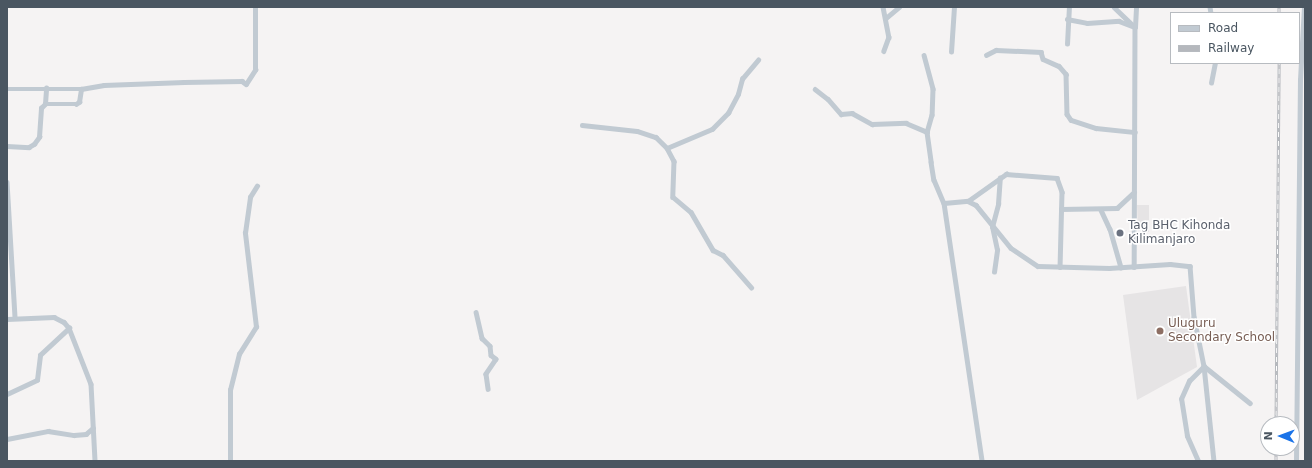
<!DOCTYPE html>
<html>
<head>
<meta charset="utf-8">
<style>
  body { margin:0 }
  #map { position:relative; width:1312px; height:468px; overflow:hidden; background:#f5f3f3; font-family:"DejaVu Sans",sans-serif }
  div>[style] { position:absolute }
  .education>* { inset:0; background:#e6e4e5 }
  .minor>* { height:4.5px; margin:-2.25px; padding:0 2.25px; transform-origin:2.25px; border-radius:2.25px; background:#c1cad2 }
  .rail>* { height:3px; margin-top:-1.5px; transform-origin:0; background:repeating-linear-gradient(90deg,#fff 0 4.5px,#b5b8bd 0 9px); box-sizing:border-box; border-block:1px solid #b5b8bd }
  .dots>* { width:11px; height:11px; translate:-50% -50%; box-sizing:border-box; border:2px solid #fff; border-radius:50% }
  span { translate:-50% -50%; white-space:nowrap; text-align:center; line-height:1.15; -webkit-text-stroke:3px #fff; paint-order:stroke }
  .worship-label { font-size:12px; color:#5b616d }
  .left { translate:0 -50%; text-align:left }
  .education-label { font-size:12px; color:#785e54 }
  .frame { position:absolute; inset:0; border:8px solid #4a5661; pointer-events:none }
  .legend { position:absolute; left:1170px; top:12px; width:130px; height:52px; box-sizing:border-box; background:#fff; border:1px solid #b7bbc0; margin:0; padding:5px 7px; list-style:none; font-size:12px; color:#4a5661 }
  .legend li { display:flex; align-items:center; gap:8px; height:20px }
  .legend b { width:20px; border:1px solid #b7bbc0 }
  .north { position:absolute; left:1260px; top:416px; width:40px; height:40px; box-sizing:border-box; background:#fff; border:1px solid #b7bbc0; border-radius:50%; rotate:271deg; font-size:11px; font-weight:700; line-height:16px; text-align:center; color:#4a5661 }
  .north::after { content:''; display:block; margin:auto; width:14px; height:18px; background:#1a73e8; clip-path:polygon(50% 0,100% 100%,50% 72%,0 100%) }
</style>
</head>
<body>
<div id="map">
  <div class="education">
    <div style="clip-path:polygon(1137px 205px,1149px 205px,1149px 232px,1138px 232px)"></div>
    <div style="clip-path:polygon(1186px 286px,1197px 367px,1137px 400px,1123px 295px)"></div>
  </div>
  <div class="minor">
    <div style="left:883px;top:7px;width:31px;rotate:79deg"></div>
    <div style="left:889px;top:37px;width:15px;rotate:110deg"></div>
    <div style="left:1114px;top:7px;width:29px;rotate:44deg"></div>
    <div style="left:1135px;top:27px;width:240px;rotate:90.2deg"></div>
    <div style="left:1210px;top:7px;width:6px;rotate:81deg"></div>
    <div style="left:886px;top:18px;width:17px;rotate:-40deg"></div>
    <div style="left:1067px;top:19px;width:20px;rotate:11deg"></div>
    <div style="left:1087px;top:23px;width:32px;rotate:-4deg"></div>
    <div style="left:1119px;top:21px;width:17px;rotate:21deg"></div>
    <div style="left:1135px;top:27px;width:20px;rotate:-87deg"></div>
    <div style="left:1067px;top:44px;width:37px;rotate:-87deg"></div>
    <div style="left:951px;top:52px;width:45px;rotate:-86.2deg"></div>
    <div style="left:924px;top:55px;width:35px;rotate:75deg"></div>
    <div style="left:933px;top:89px;width:26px;rotate:92deg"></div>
    <div style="left:932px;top:115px;width:18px;rotate:106deg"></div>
    <div style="left:927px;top:132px;width:30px;rotate:82deg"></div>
    <div style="left:931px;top:162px;width:18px;rotate:81deg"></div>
    <div style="left:934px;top:180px;width:25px;rotate:67deg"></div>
    <div style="left:944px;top:203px;width:261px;rotate:81.6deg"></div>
    <div style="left:986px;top:55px;width:11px;rotate:-27deg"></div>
    <div style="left:996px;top:50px;width:45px;rotate:2.5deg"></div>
    <div style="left:1041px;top:52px;width:7px;rotate:74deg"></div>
    <div style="left:1043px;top:59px;width:17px;rotate:24deg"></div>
    <div style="left:1059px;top:66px;width:11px;rotate:49deg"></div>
    <div style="left:1066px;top:74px;width:40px;rotate:88.6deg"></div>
    <div style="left:1067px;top:114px;width:7px;rotate:56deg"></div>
    <div style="left:1071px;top:120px;width:26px;rotate:18deg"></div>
    <div style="left:1096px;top:128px;width:39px;rotate:6deg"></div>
    <div style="left:1211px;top:83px;width:20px;rotate:-79deg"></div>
    <div style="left:7px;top:89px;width:74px"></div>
    <div style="left:81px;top:89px;width:23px;rotate:-10deg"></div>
    <div style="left:104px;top:85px;width:80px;rotate:-2.1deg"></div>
    <div style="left:184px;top:82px;width:58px;rotate:-1deg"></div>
    <div style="left:242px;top:81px;width:5px;rotate:37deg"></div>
    <div style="left:246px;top:84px;width:17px;rotate:-57deg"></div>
    <div style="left:255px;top:70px;width:63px;rotate:-90deg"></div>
    <div style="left:815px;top:89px;width:16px;rotate:38deg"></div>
    <div style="left:828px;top:99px;width:20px;rotate:49deg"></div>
    <div style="left:841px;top:114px;width:11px;rotate:-5deg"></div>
    <div style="left:852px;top:113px;width:23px;rotate:29deg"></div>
    <div style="left:872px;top:124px;width:34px;rotate:-2deg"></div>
    <div style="left:906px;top:123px;width:23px;rotate:23deg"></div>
    <div style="left:45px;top:104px;width:16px;rotate:-86deg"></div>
    <div style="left:582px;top:125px;width:55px;rotate:6.2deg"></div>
    <div style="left:637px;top:131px;width:20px;rotate:18deg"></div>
    <div style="left:656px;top:137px;width:16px;rotate:45deg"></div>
    <div style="left:667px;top:148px;width:49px;rotate:-22.9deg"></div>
    <div style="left:712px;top:129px;width:23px;rotate:-45deg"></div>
    <div style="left:728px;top:113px;width:21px;rotate:-62deg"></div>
    <div style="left:738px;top:94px;width:16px;rotate:-75deg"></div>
    <div style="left:742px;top:79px;width:25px;rotate:-50deg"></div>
    <div style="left:7px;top:146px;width:22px;rotate:3deg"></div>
    <div style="left:29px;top:147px;width:6px;rotate:-31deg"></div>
    <div style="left:34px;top:144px;width:9px;rotate:-54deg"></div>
    <div style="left:39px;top:137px;width:29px;rotate:-86deg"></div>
    <div style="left:41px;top:108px;width:6px;rotate:-45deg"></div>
    <div style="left:45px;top:104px;width:31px"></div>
    <div style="left:76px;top:104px;width:4px;rotate:-34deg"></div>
    <div style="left:79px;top:102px;width:13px;rotate:-81deg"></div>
    <div style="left:667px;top:148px;width:15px;rotate:62deg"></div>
    <div style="left:674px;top:161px;width:36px;rotate:92deg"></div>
    <div style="left:673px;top:197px;width:23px;rotate:40deg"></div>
    <div style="left:691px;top:212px;width:44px;rotate:59.9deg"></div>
    <div style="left:713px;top:250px;width:11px;rotate:27deg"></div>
    <div style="left:723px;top:255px;width:43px;rotate:48.8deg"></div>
    <div style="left:7px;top:182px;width:136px;rotate:86.6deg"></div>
    <div style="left:968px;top:201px;width:47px;rotate:-35.4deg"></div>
    <div style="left:1006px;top:174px;width:51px;rotate:4.5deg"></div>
    <div style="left:1057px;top:178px;width:15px;rotate:70deg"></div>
    <div style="left:1062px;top:192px;width:75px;rotate:91.5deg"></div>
    <div style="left:944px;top:203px;width:24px;rotate:-5deg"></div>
    <div style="left:968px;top:201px;width:9px;rotate:27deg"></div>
    <div style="left:976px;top:205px;width:55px;rotate:50.9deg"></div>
    <div style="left:1011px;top:248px;width:32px;rotate:34deg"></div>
    <div style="left:1038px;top:266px;width:71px;rotate:1.6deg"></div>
    <div style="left:1109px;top:268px;width:61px;rotate:-3.8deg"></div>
    <div style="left:1170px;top:264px;width:20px;rotate:6deg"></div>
    <div style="left:1190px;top:266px;width:51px;rotate:85.5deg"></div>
    <div style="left:1194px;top:317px;width:50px;rotate:78.5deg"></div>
    <div style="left:1204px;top:366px;width:59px;rotate:38.8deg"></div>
    <div style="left:1061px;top:209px;width:56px;rotate:-1deg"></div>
    <div style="left:1117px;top:208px;width:23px;rotate:-43deg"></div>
    <div style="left:1101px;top:210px;width:21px;rotate:65deg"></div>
    <div style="left:1110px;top:229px;width:40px;rotate:74deg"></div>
    <div style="left:994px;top:272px;width:22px;rotate:-82deg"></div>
    <div style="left:997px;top:250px;width:24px;rotate:-102deg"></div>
    <div style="left:992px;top:227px;width:24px;rotate:-75deg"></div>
    <div style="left:998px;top:204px;width:26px;rotate:-86deg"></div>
    <div style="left:476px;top:312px;width:27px;rotate:77deg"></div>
    <div style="left:482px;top:338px;width:11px;rotate:45deg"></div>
    <div style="left:490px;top:346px;width:9px;rotate:84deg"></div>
    <div style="left:491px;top:355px;width:6px;rotate:39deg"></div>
    <div style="left:496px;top:359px;width:18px;rotate:124deg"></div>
    <div style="left:486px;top:374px;width:15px;rotate:82deg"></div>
    <div style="left:7px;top:319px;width:47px;rotate:-2.4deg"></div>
    <div style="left:54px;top:317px;width:11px;rotate:27deg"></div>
    <div style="left:64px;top:322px;width:8px;rotate:50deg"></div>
    <div style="left:69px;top:328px;width:60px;rotate:68.6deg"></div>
    <div style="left:91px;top:384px;width:77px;rotate:87deg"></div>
    <div style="left:1204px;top:366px;width:96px;rotate:84deg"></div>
    <div style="left:7px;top:394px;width:33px;rotate:-25deg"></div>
    <div style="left:37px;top:380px;width:25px;rotate:-83deg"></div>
    <div style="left:40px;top:355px;width:40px;rotate:-43deg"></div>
    <div style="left:7px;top:439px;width:42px;rotate:-11deg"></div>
    <div style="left:48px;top:431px;width:26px;rotate:9deg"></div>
    <div style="left:74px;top:435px;width:12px;rotate:-5deg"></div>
    <div style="left:86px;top:434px;width:9px;rotate:-41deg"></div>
    <div style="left:230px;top:461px;width:71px;rotate:-90deg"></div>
    <div style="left:230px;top:390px;width:37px;rotate:-76deg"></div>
    <div style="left:239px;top:354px;width:32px;rotate:-58deg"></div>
    <div style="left:256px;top:327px;width:95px;rotate:-96.7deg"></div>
    <div style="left:245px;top:233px;width:36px;rotate:-82deg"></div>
    <div style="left:250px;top:197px;width:13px;rotate:-58deg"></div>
    <div style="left:1198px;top:461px;width:27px;rotate:-114deg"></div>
    <div style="left:1187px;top:436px;width:37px;rotate:-99deg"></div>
    <div style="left:1181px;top:399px;width:20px;rotate:-66deg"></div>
    <div style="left:1189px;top:381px;width:21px;rotate:-45deg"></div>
    <div style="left:1296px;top:461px;width:381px;rotate:-89.4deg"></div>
    <div style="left:1300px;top:80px;width:73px;rotate:-86.9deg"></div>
  </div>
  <div class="rail">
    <div style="left:1279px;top:13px;width:6px;rotate:-90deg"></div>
    <div style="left:1276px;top:424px;width:361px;rotate:-89.5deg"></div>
    <div style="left:1276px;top:461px;width:13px;rotate:-90deg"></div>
  </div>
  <div class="dots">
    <div style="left:1120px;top:233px;background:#6b7280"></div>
    <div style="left:1160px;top:331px;background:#8d6e63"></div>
  </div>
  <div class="worship-label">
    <span class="left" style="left:1128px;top:233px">Tag BHC Kihonda<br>Kilimanjaro</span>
  </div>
  <div class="education-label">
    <span class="left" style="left:1168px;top:331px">Uluguru<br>Secondary School</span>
  </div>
  <div class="frame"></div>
  <ul class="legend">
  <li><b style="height:5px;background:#c1cad2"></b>Road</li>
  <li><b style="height:5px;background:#b5b8bd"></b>Railway</li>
  </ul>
  <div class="north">N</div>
</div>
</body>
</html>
